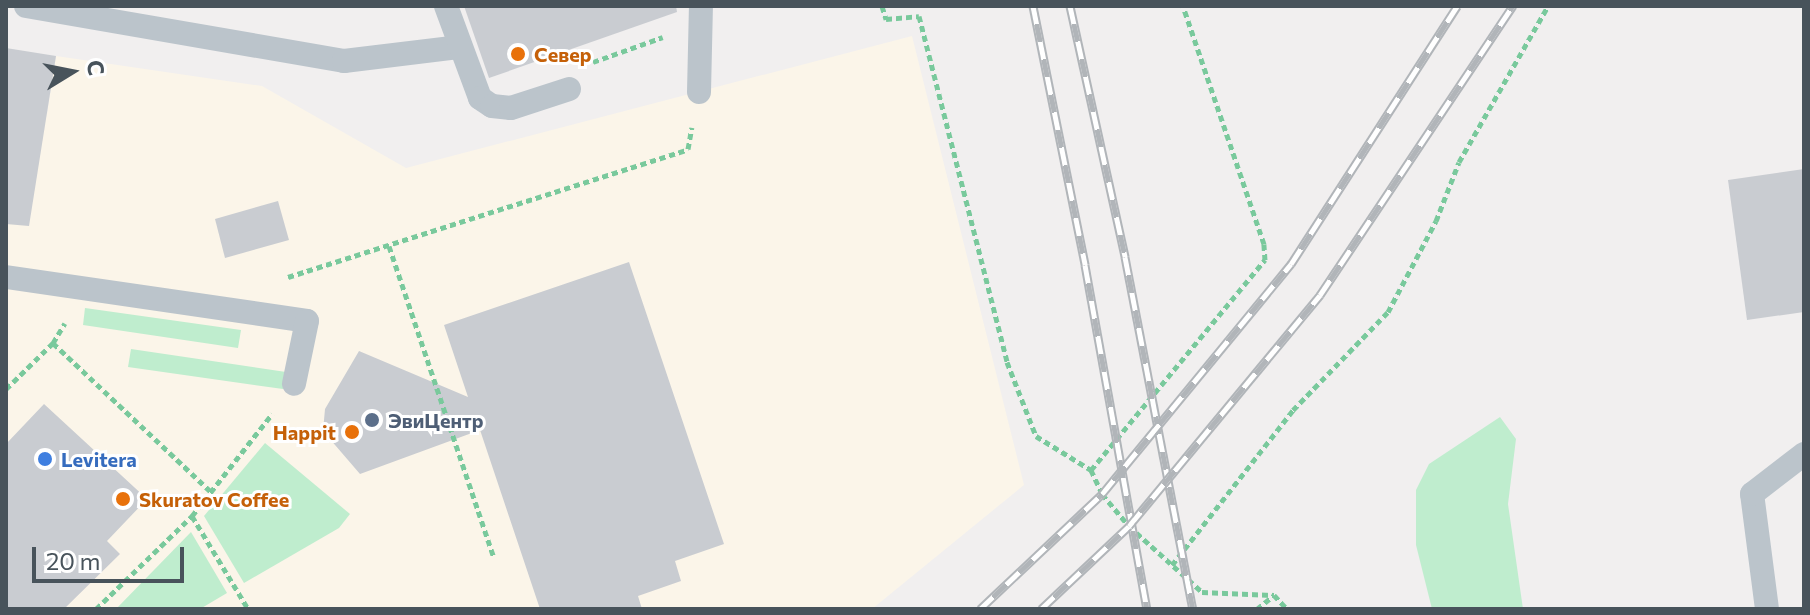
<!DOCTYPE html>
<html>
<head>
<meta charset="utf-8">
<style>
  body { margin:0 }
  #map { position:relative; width:1810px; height:615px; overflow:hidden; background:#f1efef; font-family:Commissioner,sans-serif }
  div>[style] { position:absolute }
  .commercial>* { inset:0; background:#fbf5e9 }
  .green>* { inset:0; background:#bfedce }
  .building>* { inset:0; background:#c9ccd1 }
  .path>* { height:5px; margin-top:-2.5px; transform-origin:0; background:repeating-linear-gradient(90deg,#79c99c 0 6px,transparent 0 10px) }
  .lane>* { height:24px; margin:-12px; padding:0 12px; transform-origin:12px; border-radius:12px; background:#bbc4cb }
  .rail>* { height:9px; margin-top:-4.5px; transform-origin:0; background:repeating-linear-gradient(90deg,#fff 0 18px,#b1b5b9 0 36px); box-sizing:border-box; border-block:2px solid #b1b5b9 }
  .dots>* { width:22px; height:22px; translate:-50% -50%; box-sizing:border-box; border:4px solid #fff; border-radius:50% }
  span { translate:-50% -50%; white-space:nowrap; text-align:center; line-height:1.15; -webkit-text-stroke:6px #fff; paint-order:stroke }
  .food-label { font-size:20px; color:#c56008; font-weight:700 }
  .left { translate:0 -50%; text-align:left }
  .right { translate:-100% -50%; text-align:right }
  .service-label { font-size:20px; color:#4e5e75; font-weight:700 }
  .shop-label { font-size:20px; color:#366cbe; font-weight:700 }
  .frame { position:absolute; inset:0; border:8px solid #48535b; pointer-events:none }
  .north { position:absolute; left:32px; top:32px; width:80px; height:80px; -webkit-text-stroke:6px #fff; paint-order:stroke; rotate:80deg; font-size:22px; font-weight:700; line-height:32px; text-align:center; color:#48535b }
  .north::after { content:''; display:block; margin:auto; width:28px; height:36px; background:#48535b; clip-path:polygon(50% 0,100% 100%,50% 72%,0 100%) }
  .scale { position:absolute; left:32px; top:547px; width:152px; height:36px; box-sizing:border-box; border:4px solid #48535b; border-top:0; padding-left:10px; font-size:24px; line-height:28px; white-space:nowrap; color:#48535b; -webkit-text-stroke:6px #fff; paint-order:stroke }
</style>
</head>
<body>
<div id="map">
  <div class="commercial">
    <div style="clip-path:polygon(912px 36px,1024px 485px,872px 609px,6px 609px,6px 107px,47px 114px,56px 56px,262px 86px,406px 168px)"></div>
  </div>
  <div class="green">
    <div style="clip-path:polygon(85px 308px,241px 330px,238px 348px,83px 325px)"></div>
    <div style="clip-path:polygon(131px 349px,286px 372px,283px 389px,128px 367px)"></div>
    <div style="clip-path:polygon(1500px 417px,1516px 439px,1508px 504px,1523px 609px,1432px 609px,1416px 545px,1416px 490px,1429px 464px)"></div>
    <div style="clip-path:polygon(265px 443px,350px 514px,339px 528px,244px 583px,204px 516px)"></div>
    <div style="clip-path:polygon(191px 532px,227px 593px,200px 609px,116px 609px)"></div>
  </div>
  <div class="building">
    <div style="clip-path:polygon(464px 6px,676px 6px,677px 12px,489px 78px)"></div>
    <div style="clip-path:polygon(6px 48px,56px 56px,29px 226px,6px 224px)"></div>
    <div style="clip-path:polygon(1804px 169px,1804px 312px,1747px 320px,1728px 180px)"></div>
    <div style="clip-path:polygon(278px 201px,289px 240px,225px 258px,215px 219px)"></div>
    <div style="clip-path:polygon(629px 262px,724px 544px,675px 561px,681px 581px,638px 596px,642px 609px,540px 609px,480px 430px,360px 474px,323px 431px,325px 409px,359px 351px,468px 397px,444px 325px)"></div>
    <div style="clip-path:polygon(44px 404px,147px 499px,107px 541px,120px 554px,64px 609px,6px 609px,6px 444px)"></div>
  </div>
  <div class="path">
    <div style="left:882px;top:6px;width:14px;rotate:73deg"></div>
    <div style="left:886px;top:19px;width:33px;rotate:-5deg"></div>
    <div style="left:919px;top:16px;width:357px;rotate:75.7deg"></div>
    <div style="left:1007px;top:362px;width:79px;rotate:68.6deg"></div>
    <div style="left:1036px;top:436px;width:65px;rotate:31.7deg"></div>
    <div style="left:1091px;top:470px;width:26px;rotate:65deg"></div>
    <div style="left:1102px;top:494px;width:42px;rotate:49.8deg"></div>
    <div style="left:1129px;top:526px;width:98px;rotate:42.1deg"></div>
    <div style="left:1202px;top:592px;width:72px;rotate:2.4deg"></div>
    <div style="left:1274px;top:595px;width:19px;rotate:47deg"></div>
    <div style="left:593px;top:62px;width:74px;rotate:-19.7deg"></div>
    <div style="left:389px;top:246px;width:329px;rotate:71.4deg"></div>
    <div style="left:288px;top:277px;width:420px;rotate:-17.7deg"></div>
    <div style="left:688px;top:149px;width:22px;rotate:-80deg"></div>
    <div style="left:53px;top:343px;width:23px;rotate:-59deg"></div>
    <div style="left:6px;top:389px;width:66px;rotate:-44.4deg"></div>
    <div style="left:53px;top:343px;width:219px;rotate:43.3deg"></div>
    <div style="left:1091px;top:470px;width:273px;rotate:-50.4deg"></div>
    <div style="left:1265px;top:260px;width:16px;rotate:-94deg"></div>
    <div style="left:1264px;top:244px;width:251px;rotate:-108.8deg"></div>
    <div style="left:192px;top:516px;width:109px;rotate:58.9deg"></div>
    <div style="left:1172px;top:565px;width:197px;rotate:-52deg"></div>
    <div style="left:1293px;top:410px;width:136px;rotate:-45.9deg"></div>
    <div style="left:1388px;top:312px;width:103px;rotate:-62.2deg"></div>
    <div style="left:1436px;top:221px;width:63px;rotate:-68.7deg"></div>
    <div style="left:1459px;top:162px;width:180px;rotate:-60.3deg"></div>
    <div style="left:96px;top:609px;width:134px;rotate:-44.1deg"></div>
    <div style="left:192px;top:516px;width:130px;rotate:-51.9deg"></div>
    <div style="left:1257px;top:609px;width:21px;rotate:-39deg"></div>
  </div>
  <div class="lane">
    <div style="left:26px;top:6px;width:323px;rotate:9.8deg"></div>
    <div style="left:344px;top:61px;width:117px;rotate:-6.9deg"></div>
    <div style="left:446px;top:6px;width:98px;rotate:69.7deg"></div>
    <div style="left:480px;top:98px;width:14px;rotate:34deg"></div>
    <div style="left:492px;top:106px;width:19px;rotate:6deg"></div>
    <div style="left:511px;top:108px;width:61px;rotate:-18.1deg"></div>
    <div style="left:699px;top:92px;width:86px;rotate:-88.7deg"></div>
    <div style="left:6px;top:277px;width:304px;rotate:8.3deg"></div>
    <div style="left:307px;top:321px;width:64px;rotate:101.7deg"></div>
    <div style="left:1767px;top:609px;width:116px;rotate:-97.4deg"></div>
    <div style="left:1752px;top:494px;width:66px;rotate:-37.6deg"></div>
  </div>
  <div class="rail">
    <div style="left:1033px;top:6px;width:264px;rotate:78.6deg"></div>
    <div style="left:1085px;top:265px;width:350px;rotate:79.8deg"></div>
    <div style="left:1070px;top:6px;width:257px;rotate:77.6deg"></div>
    <div style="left:1125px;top:257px;width:359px;rotate:79.1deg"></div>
    <div style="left:980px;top:609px;width:168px;rotate:-43.3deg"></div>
    <div style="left:1102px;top:494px;width:298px;rotate:-50.6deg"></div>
    <div style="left:1291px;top:264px;width:307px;rotate:-57.2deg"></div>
    <div style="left:1041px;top:609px;width:121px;rotate:-43.3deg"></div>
    <div style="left:1129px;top:526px;width:300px;rotate:-50.4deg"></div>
    <div style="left:1320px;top:295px;width:348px;rotate:-56.3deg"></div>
  </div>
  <div class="dots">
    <div style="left:518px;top:54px;background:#e8710a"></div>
    <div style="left:372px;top:420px;background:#5c6f8a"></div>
    <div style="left:352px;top:432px;background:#e8710a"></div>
    <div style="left:45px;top:459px;background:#3f7fe0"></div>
    <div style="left:123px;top:499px;background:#e8710a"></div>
  </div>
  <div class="food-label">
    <span class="left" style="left:534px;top:54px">Север</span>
    <span class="right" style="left:336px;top:432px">Happit</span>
    <span class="left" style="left:139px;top:499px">Skuratov Coffee</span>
  </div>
  <div class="service-label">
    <span class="left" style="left:388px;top:420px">ЭвиЦентр</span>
  </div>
  <div class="shop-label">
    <span class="left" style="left:61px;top:459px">Levitera</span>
  </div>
  <div class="frame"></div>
  <div class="north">С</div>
  <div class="scale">20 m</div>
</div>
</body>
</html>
